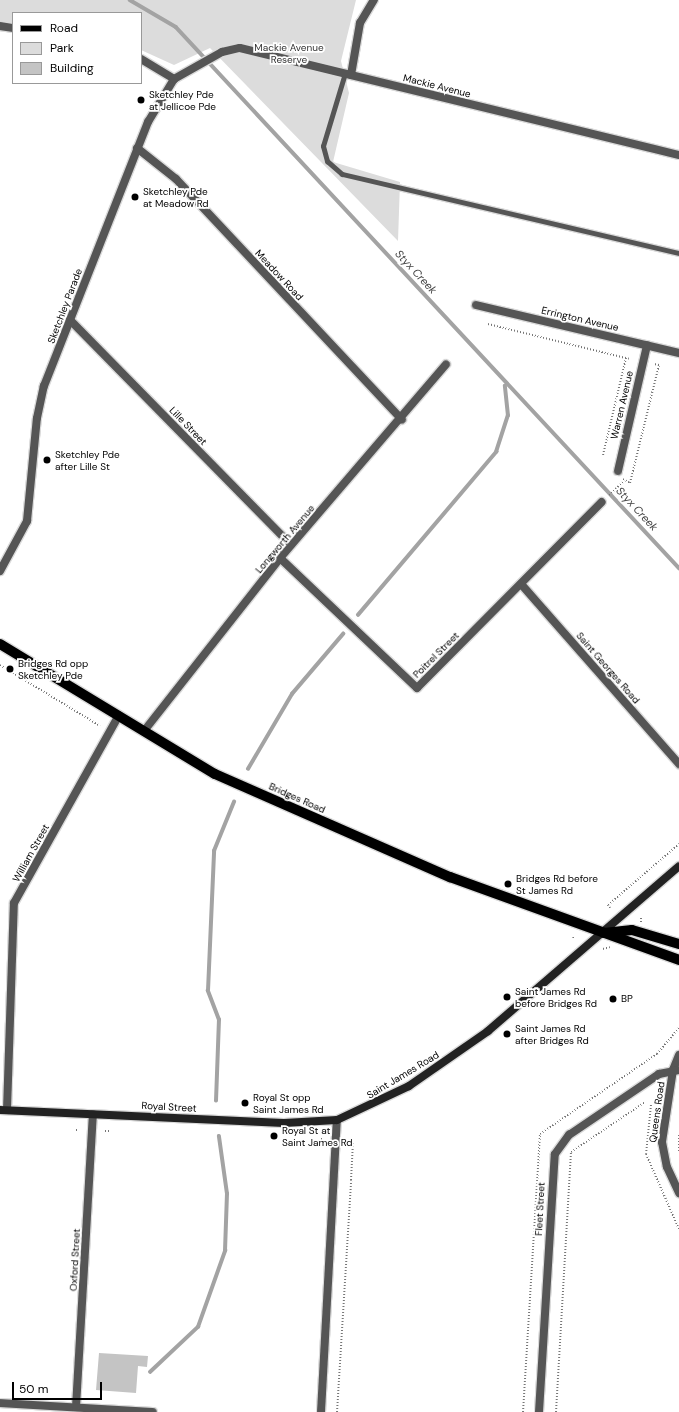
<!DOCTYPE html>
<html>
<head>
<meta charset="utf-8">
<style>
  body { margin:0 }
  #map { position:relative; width:679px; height:1412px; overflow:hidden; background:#fff; font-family:"DM Sans",sans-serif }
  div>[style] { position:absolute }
  .green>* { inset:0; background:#dcdcdc }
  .stream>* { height:3.5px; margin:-1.75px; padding:0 1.75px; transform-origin:1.75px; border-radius:1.75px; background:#a3a3a3 }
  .building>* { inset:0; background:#c4c4c4 }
  .path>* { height:2px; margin-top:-1px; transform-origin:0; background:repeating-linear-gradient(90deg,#777 0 1px,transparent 0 3px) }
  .roads { filter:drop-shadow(1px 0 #dbdbdb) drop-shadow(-1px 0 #dbdbdb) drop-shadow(0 1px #dbdbdb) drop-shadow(0 -1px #dbdbdb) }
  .service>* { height:5px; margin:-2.5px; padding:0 2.5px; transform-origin:2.5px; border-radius:2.5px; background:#555 }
  .minor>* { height:8px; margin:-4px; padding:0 4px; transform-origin:4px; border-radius:4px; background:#555 }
  .secondary>* { height:8px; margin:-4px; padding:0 4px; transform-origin:4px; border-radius:4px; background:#222 }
  .primary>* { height:10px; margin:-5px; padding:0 5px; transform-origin:5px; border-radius:5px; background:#000 }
  .dots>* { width:11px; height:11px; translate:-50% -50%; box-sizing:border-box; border:2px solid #fff; border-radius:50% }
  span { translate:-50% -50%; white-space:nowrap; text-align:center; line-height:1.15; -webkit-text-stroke:3.5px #fff; paint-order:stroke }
  .park-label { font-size:10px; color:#333 }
  .street-label { font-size:10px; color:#000 }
  .poi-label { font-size:10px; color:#000 }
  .left { translate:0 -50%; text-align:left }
  .water-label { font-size:11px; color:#444; font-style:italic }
  .legend { position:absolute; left:12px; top:12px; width:130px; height:72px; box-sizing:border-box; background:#fff; border:1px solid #999; margin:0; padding:5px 7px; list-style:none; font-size:12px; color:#000 }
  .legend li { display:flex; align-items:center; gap:8px; height:20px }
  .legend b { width:20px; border:1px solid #999 }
  .scale { position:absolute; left:12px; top:1382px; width:90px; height:18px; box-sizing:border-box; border:2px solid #000; border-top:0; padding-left:5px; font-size:12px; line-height:14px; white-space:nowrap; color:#000; -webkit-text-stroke:3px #fff; paint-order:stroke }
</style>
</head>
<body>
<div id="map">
  <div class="green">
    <div style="clip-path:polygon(0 0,356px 0,341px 61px,349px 93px,333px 162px,400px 182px,398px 241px,210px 48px,174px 65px,141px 50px,141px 13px,13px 13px,13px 25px,0 23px)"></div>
  </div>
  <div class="stream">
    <div style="left:130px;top:0;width:53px;rotate:30.4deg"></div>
    <div style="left:176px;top:27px;width:739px;rotate:47.08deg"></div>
    <div style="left:358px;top:615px;width:214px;rotate:-49.7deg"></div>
    <div style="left:496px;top:452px;width:38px;rotate:-72deg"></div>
    <div style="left:508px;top:416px;width:30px;rotate:-96deg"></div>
    <div style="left:248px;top:769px;width:87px;rotate:-59.6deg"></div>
    <div style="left:292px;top:694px;width:79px;rotate:-49.6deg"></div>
    <div style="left:216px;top:1101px;width:81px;rotate:-87.9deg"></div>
    <div style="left:219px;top:1020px;width:31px;rotate:-111deg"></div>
    <div style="left:208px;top:991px;width:140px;rotate:-87.5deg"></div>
    <div style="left:214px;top:851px;width:53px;rotate:-67.8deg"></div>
    <div style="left:150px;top:1372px;width:66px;rotate:-43.2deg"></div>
    <div style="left:198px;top:1327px;width:81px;rotate:-70.4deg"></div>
    <div style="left:225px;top:1251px;width:57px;rotate:-88deg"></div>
    <div style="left:227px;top:1194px;width:58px;rotate:-98deg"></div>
  </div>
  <div class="building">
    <div style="clip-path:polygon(99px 1353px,148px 1356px,147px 1367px,138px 1366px,136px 1393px,96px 1390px)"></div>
  </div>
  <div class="path">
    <div style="left:488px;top:324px;width:145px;rotate:13.9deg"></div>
    <div style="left:603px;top:455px;width:100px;rotate:-76.7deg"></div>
    <div style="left:623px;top:479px;width:8px;rotate:30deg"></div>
    <div style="left:630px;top:483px;width:122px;rotate:-76.2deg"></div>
    <div style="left:659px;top:365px;width:5px;rotate:-169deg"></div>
    <div style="left:609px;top:495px;width:21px;rotate:-43deg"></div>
    <div style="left:0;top:665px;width:117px;rotate:31.4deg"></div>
    <div style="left:610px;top:908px;width:4px;rotate:-124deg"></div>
    <div style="left:608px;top:905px;width:94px;rotate:-40.7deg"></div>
    <div style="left:641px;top:918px;width:4px;rotate:90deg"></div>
    <div style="left:573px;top:937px;width:2px;rotate:63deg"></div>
    <div style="left:603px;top:949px;width:7px;rotate:-16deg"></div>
    <div style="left:651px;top:1105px;width:49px;rotate:95.8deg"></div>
    <div style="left:646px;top:1154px;width:82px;rotate:66.3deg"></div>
    <div style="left:76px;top:1130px;width:3px"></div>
    <div style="left:105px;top:1131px;width:4px"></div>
    <div style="left:679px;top:1135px;width:18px;rotate:90deg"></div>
    <div style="left:321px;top:1139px;width:3px"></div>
    <div style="left:337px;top:1412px;width:232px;rotate:-86.5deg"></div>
    <div style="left:351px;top:1180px;width:39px;rotate:-87deg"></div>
    <div style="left:353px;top:1141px;width:3px;rotate:180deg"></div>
    <div style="left:523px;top:1412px;width:279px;rotate:-86.5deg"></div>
    <div style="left:540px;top:1134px;width:142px;rotate:-34.4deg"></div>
    <div style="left:657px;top:1054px;width:34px;rotate:-50deg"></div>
    <div style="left:556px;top:1412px;width:260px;rotate:-86.7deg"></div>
    <div style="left:571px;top:1152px;width:89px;rotate:-34deg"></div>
  </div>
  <div class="roads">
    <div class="service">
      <div style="left:345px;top:73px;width:76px;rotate:106.8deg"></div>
      <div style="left:323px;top:146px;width:16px;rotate:75deg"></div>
      <div style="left:327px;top:161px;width:20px;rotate:41deg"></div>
      <div style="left:342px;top:174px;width:346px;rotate:13.2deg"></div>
    </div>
    <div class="minor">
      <div style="left:0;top:26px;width:13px;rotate:9deg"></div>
      <div style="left:141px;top:59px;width:39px;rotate:31deg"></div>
      <div style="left:351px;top:75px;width:53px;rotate:-80.2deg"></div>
      <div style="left:360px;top:23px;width:27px;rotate:-59deg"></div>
      <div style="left:137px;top:148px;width:50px;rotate:38.5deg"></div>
      <div style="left:176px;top:179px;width:330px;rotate:46.8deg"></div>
      <div style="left:476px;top:305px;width:209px;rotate:13.3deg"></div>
      <div style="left:70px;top:320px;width:315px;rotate:45.5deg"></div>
      <div style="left:618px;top:471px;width:129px;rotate:-77deg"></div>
      <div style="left:280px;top:558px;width:189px;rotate:43.5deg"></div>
      <div style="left:417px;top:688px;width:262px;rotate:-45.2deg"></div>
      <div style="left:0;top:571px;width:57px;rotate:-61.6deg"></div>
      <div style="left:27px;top:521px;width:103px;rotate:-84.5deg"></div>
      <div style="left:37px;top:418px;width:33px;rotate:-78deg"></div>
      <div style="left:44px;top:386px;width:284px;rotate:-68.5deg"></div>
      <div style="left:148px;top:122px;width:50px;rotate:-58.8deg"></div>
      <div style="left:174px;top:79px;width:55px;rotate:-29.4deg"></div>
      <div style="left:222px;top:52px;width:18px;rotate:-13deg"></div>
      <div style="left:240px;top:48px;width:452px;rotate:13.7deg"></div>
      <div style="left:521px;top:584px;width:240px;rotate:48.7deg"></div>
      <div style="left:144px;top:731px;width:220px;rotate:-51.8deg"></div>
      <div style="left:280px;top:558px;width:255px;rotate:-49.4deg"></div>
      <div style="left:679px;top:1055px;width:16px;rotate:112deg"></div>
      <div style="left:673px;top:1070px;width:73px;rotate:98.7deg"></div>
      <div style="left:662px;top:1142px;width:25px;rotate:79deg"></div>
      <div style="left:667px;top:1167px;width:29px;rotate:65deg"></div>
      <div style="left:7px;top:1110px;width:207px;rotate:-88.1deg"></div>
      <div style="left:14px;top:903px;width:215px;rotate:-60.8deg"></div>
      <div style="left:0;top:1403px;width:153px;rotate:3.4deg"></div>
      <div style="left:76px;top:1407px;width:293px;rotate:-86.7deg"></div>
      <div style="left:321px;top:1412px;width:292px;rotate:-86.9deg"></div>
      <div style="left:539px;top:1412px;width:258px;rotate:-86.5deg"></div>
      <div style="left:555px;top:1154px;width:24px;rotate:-54deg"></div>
      <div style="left:569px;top:1135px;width:109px;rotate:-34.1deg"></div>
      <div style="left:659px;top:1074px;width:20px;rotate:-11deg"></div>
    </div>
    <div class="secondary">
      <div style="left:0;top:1110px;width:284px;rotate:2.6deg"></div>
      <div style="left:284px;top:1123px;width:53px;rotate:-3.2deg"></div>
      <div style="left:337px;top:1120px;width:80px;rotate:-25.3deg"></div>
      <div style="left:409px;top:1086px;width:96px;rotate:-34.8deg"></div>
      <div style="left:488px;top:1031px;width:252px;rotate:-40.8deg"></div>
    </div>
    <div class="primary">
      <div style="left:0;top:644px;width:251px;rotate:31.2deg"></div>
      <div style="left:215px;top:774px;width:257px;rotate:23.7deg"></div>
      <div style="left:450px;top:877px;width:244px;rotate:19.9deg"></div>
      <div style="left:604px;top:933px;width:28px;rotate:-6deg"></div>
      <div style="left:632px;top:930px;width:49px;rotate:16.6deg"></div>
    </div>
  </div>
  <div class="dots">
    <div style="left:141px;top:100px;background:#000"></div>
    <div style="left:135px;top:197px;background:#000"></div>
    <div style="left:47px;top:460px;background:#000"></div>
    <div style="left:10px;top:669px;background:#000"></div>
    <div style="left:508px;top:884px;background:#000"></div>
    <div style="left:507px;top:997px;background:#000"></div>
    <div style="left:613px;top:999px;background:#000"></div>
    <div style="left:507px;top:1034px;background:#000"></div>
    <div style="left:245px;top:1103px;background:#000"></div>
    <div style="left:274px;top:1136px;background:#000"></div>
  </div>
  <div class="park-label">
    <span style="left:289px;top:53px">Mackie Avenue<br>Reserve</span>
  </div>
  <div class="street-label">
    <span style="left:437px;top:86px;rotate:14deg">Mackie Avenue</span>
    <span style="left:279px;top:275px;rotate:47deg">Meadow Road</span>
    <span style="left:65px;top:306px;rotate:-69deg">Sketchley Parade</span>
    <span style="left:580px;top:319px;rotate:13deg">Errington Avenue</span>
    <span style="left:622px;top:405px;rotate:-77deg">Warren Avenue</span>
    <span style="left:188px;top:426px;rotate:46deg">Lille Street</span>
    <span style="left:285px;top:539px;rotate:-50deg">Longworth Avenue</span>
    <span style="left:436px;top:655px;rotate:-45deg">Poitrel Street</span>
    <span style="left:608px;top:668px;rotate:49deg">Saint Georges Road</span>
    <span style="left:297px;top:798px;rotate:24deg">Bridges Road</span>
    <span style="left:31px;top:853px;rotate:-61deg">William Street</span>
    <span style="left:403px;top:1075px;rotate:-31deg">Saint James Road</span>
    <span style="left:169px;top:1107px;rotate:3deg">Royal Street</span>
    <span style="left:657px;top:1112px;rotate:-82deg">Queens Road</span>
    <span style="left:540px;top:1209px;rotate:-87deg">Fleet Street</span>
    <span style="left:75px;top:1260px;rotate:-87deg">Oxford Street</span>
  </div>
  <div class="poi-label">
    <span class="left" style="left:149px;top:100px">Sketchley Pde<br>at Jellicoe Pde</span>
    <span class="left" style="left:143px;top:197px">Sketchley Pde<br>at Meadow Rd</span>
    <span class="left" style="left:55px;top:460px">Sketchley Pde<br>after Lille St</span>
    <span class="left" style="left:18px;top:669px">Bridges Rd opp<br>Sketchley Pde</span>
    <span class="left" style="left:516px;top:884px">Bridges Rd before<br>St James Rd</span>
    <span class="left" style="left:515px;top:997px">Saint James Rd<br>before Bridges Rd</span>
    <span class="left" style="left:621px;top:999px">BP</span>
    <span class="left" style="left:515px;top:1034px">Saint James Rd<br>after Bridges Rd</span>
    <span class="left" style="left:253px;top:1103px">Royal St opp<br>Saint James Rd</span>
    <span class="left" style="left:282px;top:1136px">Royal St at<br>Saint James Rd</span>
  </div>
  <div class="water-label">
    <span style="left:416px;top:272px;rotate:47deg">Styx Creek</span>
    <span style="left:637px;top:509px;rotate:47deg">Styx Creek</span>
  </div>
  <ul class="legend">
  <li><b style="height:5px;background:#000"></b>Road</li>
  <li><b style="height:11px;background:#dcdcdc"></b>Park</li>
  <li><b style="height:11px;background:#c4c4c4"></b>Building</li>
  </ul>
  <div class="scale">50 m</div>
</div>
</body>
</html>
